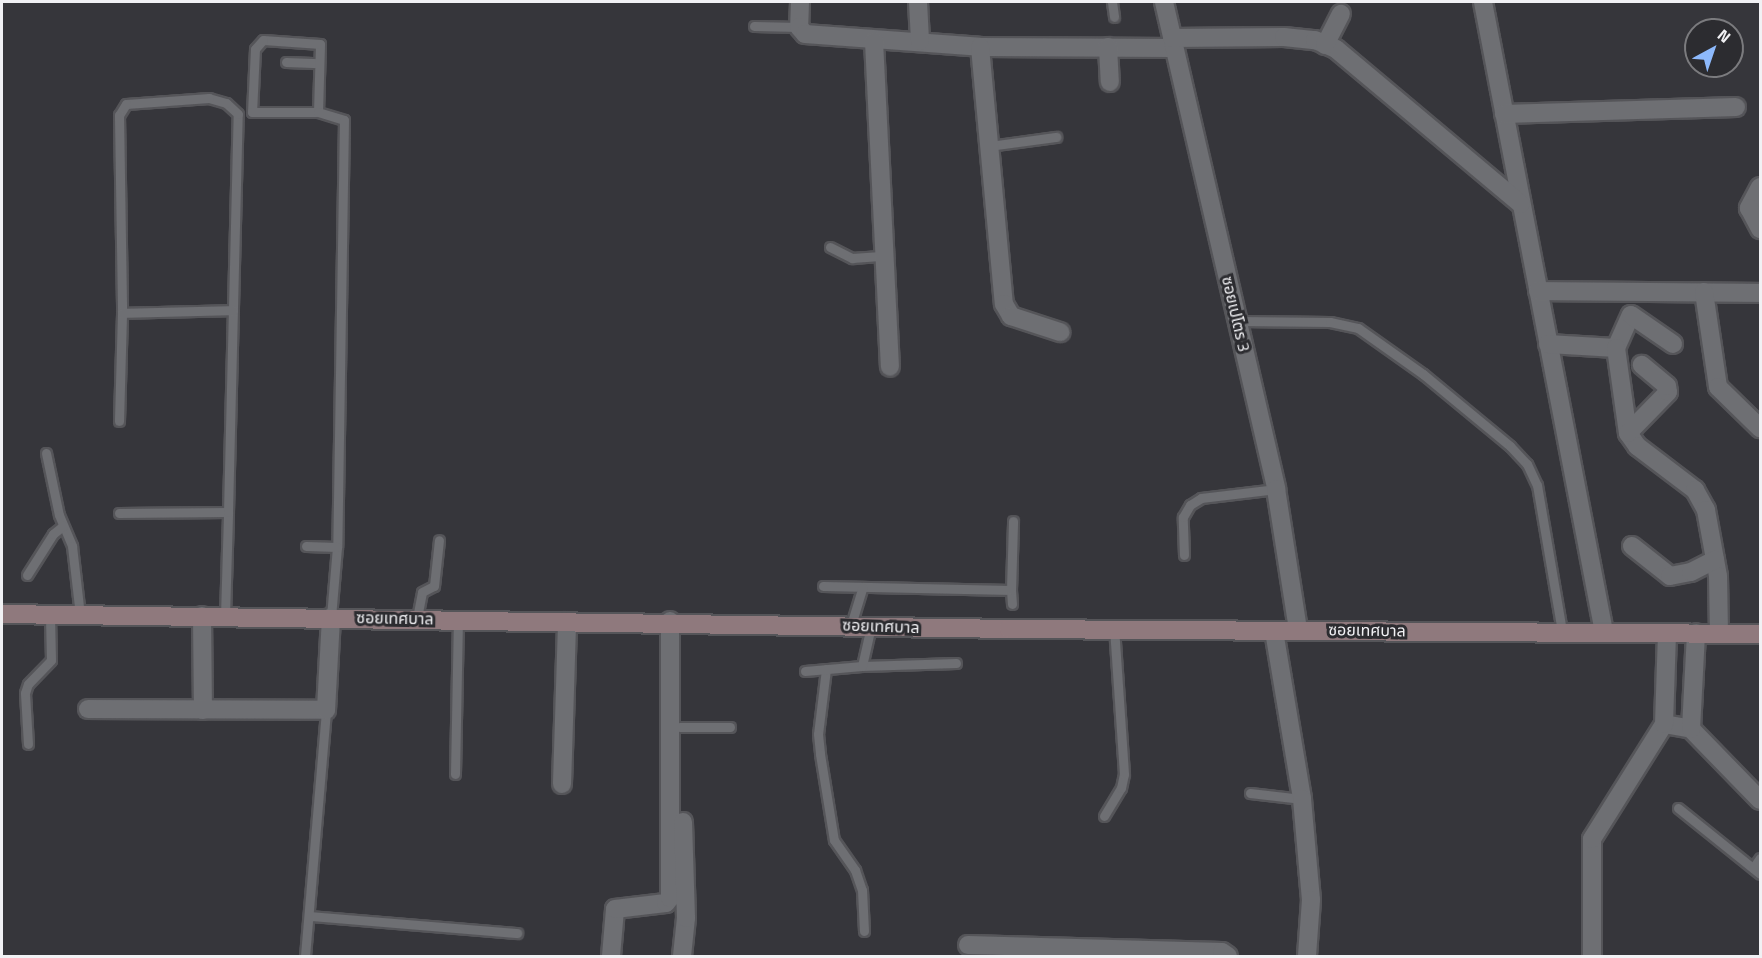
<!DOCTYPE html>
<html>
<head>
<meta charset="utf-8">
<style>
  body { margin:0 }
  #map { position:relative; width:1762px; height:958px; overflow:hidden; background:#36363b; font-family:"Titillium Web","Noto Sans Thai",sans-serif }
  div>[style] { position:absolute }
  .roads { filter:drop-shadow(2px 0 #555559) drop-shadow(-2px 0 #555559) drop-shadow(0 2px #555559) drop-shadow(0 -2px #555559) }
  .lane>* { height:9px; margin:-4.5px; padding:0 4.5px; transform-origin:4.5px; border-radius:4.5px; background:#6e6f73 }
  .street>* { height:18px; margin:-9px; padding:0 9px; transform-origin:9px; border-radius:9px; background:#6e6f73 }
  .secondary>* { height:18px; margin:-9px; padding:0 9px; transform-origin:9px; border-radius:9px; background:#8f797d }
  span { translate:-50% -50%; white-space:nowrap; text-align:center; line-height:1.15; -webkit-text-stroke:6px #2c2c30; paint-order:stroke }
  .street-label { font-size:16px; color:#f1f1f4 }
  .frame { position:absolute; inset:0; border:3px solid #f1f1f4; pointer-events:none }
  .north { position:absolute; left:1684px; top:18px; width:60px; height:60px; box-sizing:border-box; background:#2c2c30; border:2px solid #7b7b7e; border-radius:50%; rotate:40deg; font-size:16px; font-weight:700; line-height:24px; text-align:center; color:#f1f1f4 }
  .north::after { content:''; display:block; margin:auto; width:21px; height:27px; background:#8db9fc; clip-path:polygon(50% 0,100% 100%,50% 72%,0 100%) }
</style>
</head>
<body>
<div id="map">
  <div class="roads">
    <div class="lane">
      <div style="left:1112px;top:2px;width:15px;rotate:82deg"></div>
      <div style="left:754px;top:26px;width:45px;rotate:1.3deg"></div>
      <div style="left:286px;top:62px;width:33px;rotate:2deg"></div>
      <div style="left:318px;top:112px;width:68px;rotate:-88.3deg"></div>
      <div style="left:320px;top:44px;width:57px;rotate:-176deg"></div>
      <div style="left:263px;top:40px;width:12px;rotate:132deg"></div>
      <div style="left:255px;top:49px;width:63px;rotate:92.7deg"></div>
      <div style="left:252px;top:112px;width:66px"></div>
      <div style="left:318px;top:112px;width:27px;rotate:17deg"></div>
      <div style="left:344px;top:120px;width:427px;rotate:90.9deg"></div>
      <div style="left:337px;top:547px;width:70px;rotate:94.9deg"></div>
      <div style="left:989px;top:146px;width:68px;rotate:-7.7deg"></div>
      <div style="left:830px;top:247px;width:25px;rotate:27deg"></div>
      <div style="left:852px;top:258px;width:32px;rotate:-4deg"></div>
      <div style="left:1238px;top:321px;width:92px;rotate:0.6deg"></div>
      <div style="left:1330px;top:322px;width:29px;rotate:12deg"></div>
      <div style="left:1358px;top:328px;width:80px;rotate:35.3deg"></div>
      <div style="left:1423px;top:374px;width:113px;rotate:39.6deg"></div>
      <div style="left:1510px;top:446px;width:25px;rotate:47deg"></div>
      <div style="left:1527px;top:464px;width:23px;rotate:65deg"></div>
      <div style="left:1537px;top:485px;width:149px;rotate:80.3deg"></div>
      <div style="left:119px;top:421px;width:108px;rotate:-88.4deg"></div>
      <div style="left:46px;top:453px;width:63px;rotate:78.2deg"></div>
      <div style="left:59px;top:515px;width:34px;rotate:67deg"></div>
      <div style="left:72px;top:546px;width:69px;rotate:83.4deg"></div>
      <div style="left:119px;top:513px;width:109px;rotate:-0.5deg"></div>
      <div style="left:306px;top:546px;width:31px;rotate:2deg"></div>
      <div style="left:1184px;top:555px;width:38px;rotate:-92deg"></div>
      <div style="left:1183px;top:517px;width:14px;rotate:-60deg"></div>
      <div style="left:1190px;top:505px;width:13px;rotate:-32deg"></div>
      <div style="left:1201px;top:498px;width:76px;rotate:-6.8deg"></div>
      <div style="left:27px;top:575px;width:49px;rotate:-57.6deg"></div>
      <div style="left:53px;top:534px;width:13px;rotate:-39deg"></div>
      <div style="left:823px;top:586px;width:188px;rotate:1.2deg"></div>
      <div style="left:1011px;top:590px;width:14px;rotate:86deg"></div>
      <div style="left:1011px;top:590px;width:69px;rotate:-88.3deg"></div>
      <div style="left:225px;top:616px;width:104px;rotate:-88.3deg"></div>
      <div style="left:228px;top:512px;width:398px;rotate:-88.6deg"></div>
      <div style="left:238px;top:114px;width:16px;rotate:-137deg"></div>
      <div style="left:226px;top:103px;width:18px;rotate:-164deg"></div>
      <div style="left:209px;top:98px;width:83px;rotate:175.9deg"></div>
      <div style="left:126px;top:104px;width:13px;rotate:122deg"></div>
      <div style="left:119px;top:115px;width:198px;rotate:89.1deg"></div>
      <div style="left:122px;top:313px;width:111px;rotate:-1.5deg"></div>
      <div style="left:417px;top:618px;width:26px;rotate:-79deg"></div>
      <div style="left:422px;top:592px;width:13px;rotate:-27deg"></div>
      <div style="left:434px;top:586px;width:46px;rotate:-83.8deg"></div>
      <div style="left:851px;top:625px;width:39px;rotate:-73deg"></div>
      <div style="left:862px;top:666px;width:94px;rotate:-1.8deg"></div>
      <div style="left:826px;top:669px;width:65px;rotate:97deg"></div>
      <div style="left:818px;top:734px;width:20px;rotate:84deg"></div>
      <div style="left:820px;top:754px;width:87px;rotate:80.8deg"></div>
      <div style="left:834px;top:840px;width:37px;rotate:55deg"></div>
      <div style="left:855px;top:870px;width:21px;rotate:71deg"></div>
      <div style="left:862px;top:890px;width:41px;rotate:87.2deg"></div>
      <div style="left:805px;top:671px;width:57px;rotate:-5deg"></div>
      <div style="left:862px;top:666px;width:41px;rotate:-77.3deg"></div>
      <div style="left:680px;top:727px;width:50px"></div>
      <div style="left:28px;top:744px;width:51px;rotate:-93.4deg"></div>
      <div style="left:25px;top:693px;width:9px;rotate:-72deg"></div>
      <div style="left:28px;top:684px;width:33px;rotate:-46deg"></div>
      <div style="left:51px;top:660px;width:45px;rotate:-91.3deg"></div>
      <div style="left:455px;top:774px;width:155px;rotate:-88.9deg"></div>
      <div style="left:1250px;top:793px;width:52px;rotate:6.6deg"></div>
      <div style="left:1678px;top:808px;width:105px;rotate:38.8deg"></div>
      <div style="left:1104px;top:816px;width:33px;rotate:-59deg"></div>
      <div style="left:1121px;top:788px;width:14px;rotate:-78deg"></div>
      <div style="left:1124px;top:774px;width:147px;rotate:-93.9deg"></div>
      <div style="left:1753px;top:868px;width:12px;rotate:-55deg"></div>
      <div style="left:310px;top:916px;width:208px;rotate:4.7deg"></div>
      <div style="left:305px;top:956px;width:247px;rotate:-85.1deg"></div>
    </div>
    <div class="street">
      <div style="left:800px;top:2px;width:25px;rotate:92deg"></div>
      <div style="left:799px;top:27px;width:9px;rotate:49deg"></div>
      <div style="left:805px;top:34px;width:175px;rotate:4.2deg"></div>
      <div style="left:980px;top:47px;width:193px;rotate:0.3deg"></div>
      <div style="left:918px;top:2px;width:39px;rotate:87deg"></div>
      <div style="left:1164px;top:2px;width:500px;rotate:77deg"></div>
      <div style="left:1276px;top:489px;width:142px;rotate:81.1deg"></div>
      <div style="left:1483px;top:2px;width:642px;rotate:79.13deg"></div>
      <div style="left:1172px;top:38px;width:112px;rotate:-0.5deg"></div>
      <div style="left:1284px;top:37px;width:31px;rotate:6deg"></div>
      <div style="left:1315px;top:40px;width:23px;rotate:23deg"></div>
      <div style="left:1336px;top:49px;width:241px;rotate:40deg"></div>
      <div style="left:874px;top:41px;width:326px;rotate:87.2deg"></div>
      <div style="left:1325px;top:45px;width:35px;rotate:-63deg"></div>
      <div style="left:980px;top:47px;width:258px;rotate:84.7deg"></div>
      <div style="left:1004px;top:304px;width:14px;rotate:60deg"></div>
      <div style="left:1011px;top:316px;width:52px;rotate:18.1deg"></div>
      <div style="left:1108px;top:47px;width:35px;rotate:87deg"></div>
      <div style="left:1504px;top:114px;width:232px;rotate:-1.7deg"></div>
      <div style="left:1760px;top:187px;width:24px;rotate:118deg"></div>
      <div style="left:1749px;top:208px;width:24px;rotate:62deg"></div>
      <div style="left:1538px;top:291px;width:222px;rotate:0.5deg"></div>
      <div style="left:1704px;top:292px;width:96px;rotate:81.6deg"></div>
      <div style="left:1718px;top:387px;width:59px;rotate:44.3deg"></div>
      <div style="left:1548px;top:344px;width:68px;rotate:3.4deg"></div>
      <div style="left:1616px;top:348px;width:36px;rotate:-66deg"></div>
      <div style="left:1631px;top:315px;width:51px;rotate:34.6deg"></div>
      <div style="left:1616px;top:348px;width:86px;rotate:82deg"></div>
      <div style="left:1628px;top:433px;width:16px;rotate:55deg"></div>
      <div style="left:1637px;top:446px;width:73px;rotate:37.2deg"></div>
      <div style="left:1695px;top:490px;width:23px;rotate:61deg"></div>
      <div style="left:1706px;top:510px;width:67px;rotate:79.7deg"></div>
      <div style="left:1718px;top:576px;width:58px;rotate:89deg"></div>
      <div style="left:1628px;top:433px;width:57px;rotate:-45.7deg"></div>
      <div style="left:1668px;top:392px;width:6px;rotate:-99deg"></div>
      <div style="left:1667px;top:386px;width:33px;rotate:-140deg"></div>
      <div style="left:1632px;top:546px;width:48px;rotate:38.3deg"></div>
      <div style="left:1670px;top:576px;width:21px;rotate:-11deg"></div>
      <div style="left:1691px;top:572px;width:27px;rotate:-27deg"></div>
      <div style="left:202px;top:616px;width:94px;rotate:89.4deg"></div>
      <div style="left:1274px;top:631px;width:170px;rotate:80.5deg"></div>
      <div style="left:1302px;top:799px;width:101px;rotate:84.9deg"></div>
      <div style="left:1311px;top:900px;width:56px;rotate:94.1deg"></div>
      <div style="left:88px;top:709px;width:238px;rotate:0.2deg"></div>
      <div style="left:326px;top:710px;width:93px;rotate:-86.9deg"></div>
      <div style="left:1664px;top:724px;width:27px;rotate:10deg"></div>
      <div style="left:1691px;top:729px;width:99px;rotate:45.8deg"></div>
      <div style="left:1691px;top:729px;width:96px;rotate:-87deg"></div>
      <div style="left:562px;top:784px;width:162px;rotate:-88.2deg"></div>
      <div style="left:968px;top:945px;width:254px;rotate:1.6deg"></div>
      <div style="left:1222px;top:952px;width:7px;rotate:34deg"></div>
      <div style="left:611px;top:956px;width:47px;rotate:-85.1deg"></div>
      <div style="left:615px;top:909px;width:51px;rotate:-6.7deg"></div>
      <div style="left:666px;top:903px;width:6px;rotate:-51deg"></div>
      <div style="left:670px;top:898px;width:277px;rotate:-90deg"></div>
      <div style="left:682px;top:956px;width:38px;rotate:-84deg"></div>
      <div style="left:686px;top:918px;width:96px;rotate:-91.8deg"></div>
      <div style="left:1592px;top:956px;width:117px;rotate:-90deg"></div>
      <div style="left:1592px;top:839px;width:136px;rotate:-57.9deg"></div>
      <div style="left:1664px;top:724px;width:91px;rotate:-88.1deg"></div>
    </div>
    <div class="secondary">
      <div style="left:2px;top:614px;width:1007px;rotate:0.85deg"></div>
      <div style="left:1009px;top:629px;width:751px;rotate:0.38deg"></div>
    </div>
  </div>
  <div class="street-label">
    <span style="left:1236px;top:314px;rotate:77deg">ซอยเปโตร 3</span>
    <span style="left:395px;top:618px;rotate:1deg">ซอยเทศบาล</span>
    <span style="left:881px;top:626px;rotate:2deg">ซอยเทศบาล</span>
    <span style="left:1367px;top:630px;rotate:1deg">ซอยเทศบาล</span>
  </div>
  <div class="frame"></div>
  <div class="north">N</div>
</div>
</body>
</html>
